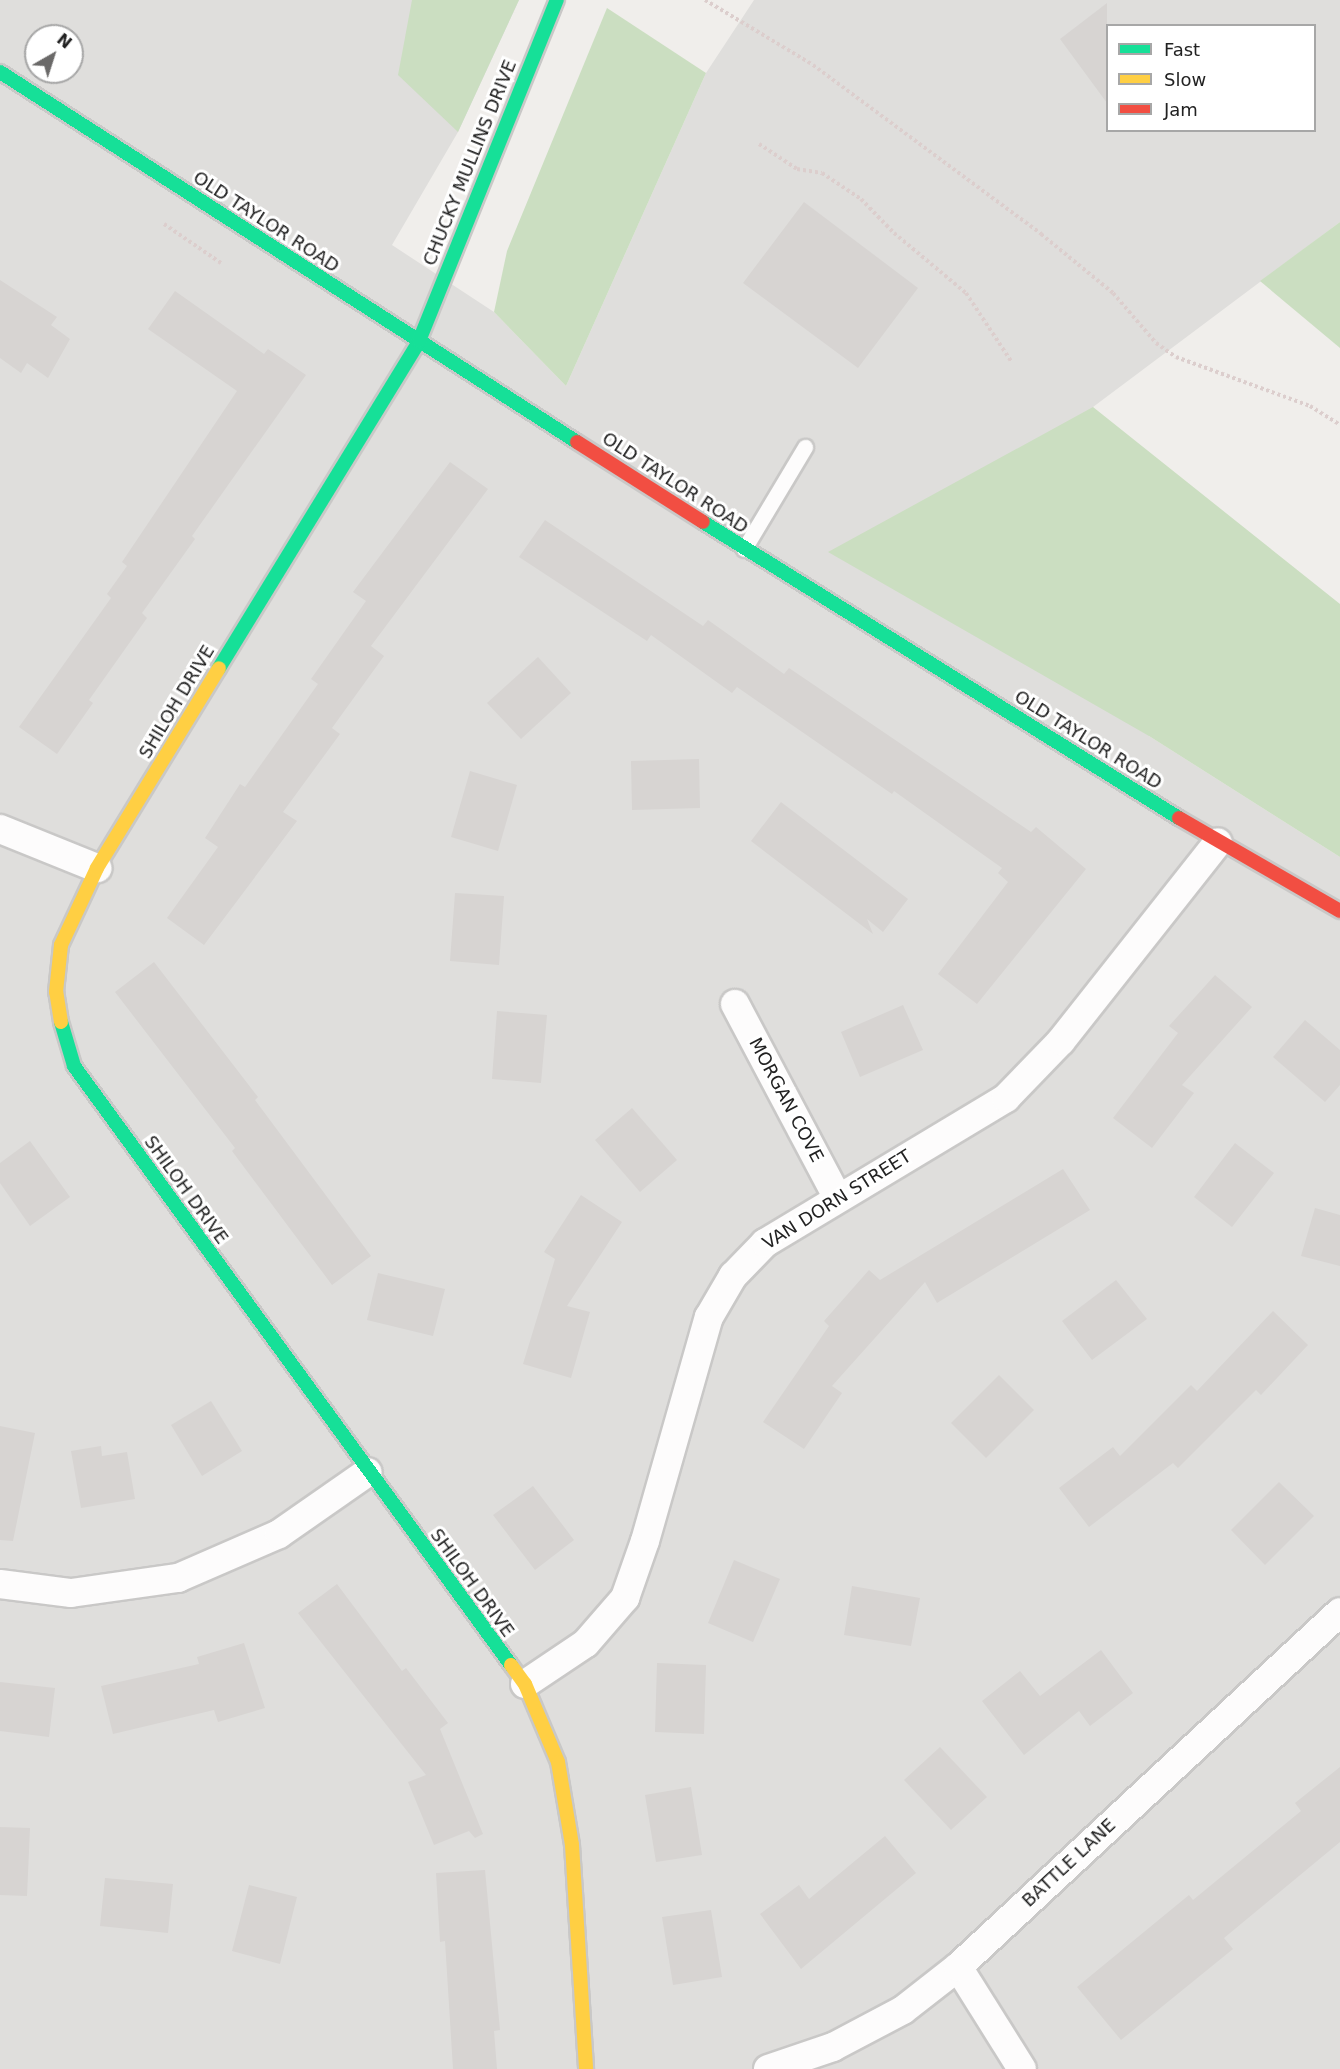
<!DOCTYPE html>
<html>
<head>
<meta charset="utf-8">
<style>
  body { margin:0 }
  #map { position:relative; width:1340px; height:2069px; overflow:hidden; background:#f0eeeb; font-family:"DejaVu Sans",sans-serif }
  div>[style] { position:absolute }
  .residential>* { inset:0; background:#dfdedc }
  .forest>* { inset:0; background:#cbdec1 }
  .building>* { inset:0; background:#d7d4d2 }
  .path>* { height:4px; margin-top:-2px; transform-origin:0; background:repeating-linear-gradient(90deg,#dccecd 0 3px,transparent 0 6px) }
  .roads { filter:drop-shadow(2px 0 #c9c8c7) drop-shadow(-2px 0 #c9c8c7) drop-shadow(0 2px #c9c8c7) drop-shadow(0 -2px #c9c8c7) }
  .lane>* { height:15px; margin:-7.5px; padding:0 7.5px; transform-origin:7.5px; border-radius:7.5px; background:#fdfcfc }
  .street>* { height:28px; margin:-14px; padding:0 14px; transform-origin:14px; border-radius:14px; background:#fdfcfc }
  .fast>* { height:14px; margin:-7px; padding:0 7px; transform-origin:7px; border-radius:7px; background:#16e098 }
  .slow>* { height:14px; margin:-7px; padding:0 7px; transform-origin:7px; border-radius:7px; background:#ffcf43 }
  .jam>* { height:14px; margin:-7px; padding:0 7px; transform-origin:7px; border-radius:7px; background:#f24e42 }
  span { translate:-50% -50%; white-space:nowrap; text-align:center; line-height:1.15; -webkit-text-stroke:6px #fff; paint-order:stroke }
  .street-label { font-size:18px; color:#222 }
  .legend { position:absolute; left:1106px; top:24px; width:210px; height:108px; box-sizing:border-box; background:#fff; border:2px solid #a7a7a7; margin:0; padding:8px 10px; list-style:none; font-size:18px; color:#222 }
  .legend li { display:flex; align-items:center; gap:12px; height:30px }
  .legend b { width:30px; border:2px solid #a7a7a7 }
  .north { position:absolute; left:24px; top:24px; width:60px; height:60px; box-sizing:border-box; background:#fff; border:2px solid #a7a7a7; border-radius:50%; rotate:39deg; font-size:16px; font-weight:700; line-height:24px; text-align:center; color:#222 }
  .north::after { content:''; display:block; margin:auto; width:21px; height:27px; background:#6a6968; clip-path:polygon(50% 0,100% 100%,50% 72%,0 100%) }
</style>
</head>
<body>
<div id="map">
  <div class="residential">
    <div style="clip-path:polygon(evenodd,0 0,519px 0,458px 132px,392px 245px,494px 312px,566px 386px,706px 73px,754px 0,1340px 0,1340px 222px,1093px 407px,1149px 736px,1340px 857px,1340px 2069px,0 2069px,0 0,1108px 26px,1314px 26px,1314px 130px,1108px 130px,1108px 26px,0 0,36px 36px,72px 36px,72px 72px,36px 72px,36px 36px)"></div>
  </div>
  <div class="forest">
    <div style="clip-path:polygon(412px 0,519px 0,458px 132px,398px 75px)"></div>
    <div style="clip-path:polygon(607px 8px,706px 73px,566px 386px,494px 312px,507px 251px)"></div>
    <div style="clip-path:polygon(1340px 222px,1340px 348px,1260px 281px)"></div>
    <div style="clip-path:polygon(1093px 407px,1340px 604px,1340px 857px,1149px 736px,828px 552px)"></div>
  </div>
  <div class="building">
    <div style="clip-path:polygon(1107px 3px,1107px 103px,1060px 39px)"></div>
    <div style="clip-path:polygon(804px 202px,918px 288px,858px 368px,743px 283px)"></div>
    <div style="clip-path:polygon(0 280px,57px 317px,51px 325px,70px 339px,48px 378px,27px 363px,21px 373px,0 358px)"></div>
    <div style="clip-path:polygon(175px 291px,264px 354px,268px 349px,306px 375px,192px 536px,195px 539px,142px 613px,147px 618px,89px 700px,93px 703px,57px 754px,19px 727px,111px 598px,107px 594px,127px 566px,122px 562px,237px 391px,148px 329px)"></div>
    <div style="clip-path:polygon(450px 462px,488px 489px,371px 646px,384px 656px,332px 728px,340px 734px,283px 812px,297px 821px,204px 945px,167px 918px,218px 847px,205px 838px,240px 784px,245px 787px,318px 684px,311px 679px,366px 601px,353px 592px)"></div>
    <div style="clip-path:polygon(545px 520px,703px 626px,708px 620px,784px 674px,789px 668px,1031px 832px,1036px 827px,1086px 869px,977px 1004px,938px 974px,1008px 882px,998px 873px,1002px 868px,894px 791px,892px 794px,737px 687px,732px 693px,651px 635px,647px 641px,519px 557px)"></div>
    <div style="clip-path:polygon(538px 657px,571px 693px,521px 739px,487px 703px)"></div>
    <div style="clip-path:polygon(699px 759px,700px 808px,632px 810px,631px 761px)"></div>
    <div style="clip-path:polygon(470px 771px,517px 785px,498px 851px,451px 837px)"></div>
    <div style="clip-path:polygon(781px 802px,908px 899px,883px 932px,867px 919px,873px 934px,751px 841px)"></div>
    <div style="clip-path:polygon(455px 893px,504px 896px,499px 965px,450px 961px)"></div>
    <div style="clip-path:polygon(154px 962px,258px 1097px,255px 1100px,371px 1256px,332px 1285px,232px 1151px,235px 1148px,115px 992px)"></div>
    <div style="clip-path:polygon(1215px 975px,1252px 1007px,1182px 1085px,1194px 1093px,1152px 1148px,1113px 1118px,1178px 1033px,1169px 1026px)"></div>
    <div style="clip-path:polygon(903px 1005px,923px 1050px,860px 1077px,841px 1032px)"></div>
    <div style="clip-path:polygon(497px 1011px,547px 1015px,541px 1083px,492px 1079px)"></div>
    <div style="clip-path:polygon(1305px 1020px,1340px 1050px,1340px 1085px,1325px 1102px,1273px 1057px)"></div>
    <div style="clip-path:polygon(632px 1108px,677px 1160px,640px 1192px,595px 1140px)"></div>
    <div style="clip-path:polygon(30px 1141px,70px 1197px,30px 1226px,0 1183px,0 1163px)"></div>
    <div style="clip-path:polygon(1235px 1143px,1274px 1173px,1232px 1227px,1194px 1197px)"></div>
    <div style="clip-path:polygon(1063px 1169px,1090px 1210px,937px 1303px,925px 1282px,832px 1386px,842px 1393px,804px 1449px,763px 1422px,829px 1326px,824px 1321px,869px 1270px,880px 1280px)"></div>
    <div style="clip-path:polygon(581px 1195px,622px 1222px,567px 1306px,590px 1312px,571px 1378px,523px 1364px,555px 1259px,544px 1252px)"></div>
    <div style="clip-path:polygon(1315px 1208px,1340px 1215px,1340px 1266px,1301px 1256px)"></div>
    <div style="clip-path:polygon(378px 1273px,445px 1289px,433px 1336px,367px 1320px)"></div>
    <div style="clip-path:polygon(1116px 1280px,1147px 1319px,1092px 1360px,1062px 1321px)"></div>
    <div style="clip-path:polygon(1273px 1311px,1308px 1345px,1261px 1395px,1256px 1390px,1178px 1468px,1173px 1463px,1089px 1527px,1059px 1488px,1113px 1447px,1120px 1456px,1191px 1385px,1197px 1391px)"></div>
    <div style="clip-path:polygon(999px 1375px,1034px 1410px,986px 1458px,951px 1423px)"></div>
    <div style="clip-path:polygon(211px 1401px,242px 1451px,202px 1476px,171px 1425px)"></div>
    <div style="clip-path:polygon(0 1426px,35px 1433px,13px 1541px,0 1540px)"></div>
    <div style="clip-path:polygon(101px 1446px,102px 1456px,127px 1452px,135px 1499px,81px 1508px,71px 1451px)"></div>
    <div style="clip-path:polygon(1279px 1482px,1314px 1516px,1265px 1565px,1231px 1530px)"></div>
    <div style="clip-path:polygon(533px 1486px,574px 1540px,535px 1570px,493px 1515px)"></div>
    <div style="clip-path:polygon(734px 1560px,780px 1579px,753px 1642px,708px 1623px)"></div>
    <div style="clip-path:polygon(337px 1584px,402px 1671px,406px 1668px,448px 1723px,440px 1729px,483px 1834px,475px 1838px,469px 1831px,434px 1845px,408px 1782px,426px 1775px,298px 1613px)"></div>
    <div style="clip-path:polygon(852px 1586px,920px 1598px,911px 1646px,844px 1635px)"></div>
    <div style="clip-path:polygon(244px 1643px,265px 1708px,218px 1722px,214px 1710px,113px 1734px,101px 1686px,199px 1664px,197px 1657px)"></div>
    <div style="clip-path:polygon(1101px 1650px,1133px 1693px,1090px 1726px,1079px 1711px,1024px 1755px,982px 1701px,1020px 1671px,1040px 1696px)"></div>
    <div style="clip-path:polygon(657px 1663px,706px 1665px,704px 1734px,655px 1732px)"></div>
    <div style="clip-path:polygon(0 1682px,55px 1688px,49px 1737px,0 1731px)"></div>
    <div style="clip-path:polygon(940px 1747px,987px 1797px,951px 1830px,904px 1780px)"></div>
    <div style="clip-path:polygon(1340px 1767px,1340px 1842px,1224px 1938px,1233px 1949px,1121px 2040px,1077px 1987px,1189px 1895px,1193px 1900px,1301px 1811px,1295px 1803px)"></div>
    <div style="clip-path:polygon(691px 1787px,702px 1855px,656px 1862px,645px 1795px)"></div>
    <div style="clip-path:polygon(0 1827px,30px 1828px,27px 1896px,0 1895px)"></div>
    <div style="clip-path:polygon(885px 1836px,916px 1873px,801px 1969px,760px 1914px,799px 1885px,809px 1899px)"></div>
    <div style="clip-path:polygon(485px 1870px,500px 2030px,494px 2031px,497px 2069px,453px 2069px,445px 1941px,440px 1942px,436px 1873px)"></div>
    <div style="clip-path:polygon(105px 1878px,173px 1884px,168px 1933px,100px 1926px)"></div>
    <div style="clip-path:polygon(249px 1885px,297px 1897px,280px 1964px,232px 1951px)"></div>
    <div style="clip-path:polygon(711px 1910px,722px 1977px,673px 1985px,662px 1917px)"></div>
  </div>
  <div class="path">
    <div style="left:705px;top:0;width:126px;rotate:31deg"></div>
    <div style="left:813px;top:65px;width:284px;rotate:36.5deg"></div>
    <div style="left:1041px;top:234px;width:93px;rotate:39.3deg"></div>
    <div style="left:1113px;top:293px;width:66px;rotate:49.3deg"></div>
    <div style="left:1156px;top:343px;width:24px;rotate:35deg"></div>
    <div style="left:1176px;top:357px;width:143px;rotate:20.1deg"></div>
    <div style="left:1310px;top:406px;width:36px;rotate:32deg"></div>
    <div style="left:759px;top:144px;width:45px;rotate:33.3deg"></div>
    <div style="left:797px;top:169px;width:25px;rotate:9deg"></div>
    <div style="left:822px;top:173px;width:47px;rotate:33.7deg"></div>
    <div style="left:861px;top:199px;width:47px;rotate:45.9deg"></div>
    <div style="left:894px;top:233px;width:94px;rotate:39.8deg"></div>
    <div style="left:966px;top:293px;width:82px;rotate:56.5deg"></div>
    <div style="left:164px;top:224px;width:69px;rotate:34.4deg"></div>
  </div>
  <div class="roads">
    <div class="lane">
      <div style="left:744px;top:549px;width:119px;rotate:-59.1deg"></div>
    </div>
    <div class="street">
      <div style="left:0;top:829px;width:105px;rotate:21.9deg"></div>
      <div style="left:735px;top:1004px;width:218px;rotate:62.1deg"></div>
      <div style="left:0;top:1584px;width:72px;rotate:7.2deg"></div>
      <div style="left:71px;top:1593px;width:108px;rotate:-8deg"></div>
      <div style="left:178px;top:1578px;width:110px;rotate:-23.5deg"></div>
      <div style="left:279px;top:1534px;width:108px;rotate:-34.9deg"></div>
      <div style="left:525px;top:1684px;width:73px;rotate:-33.9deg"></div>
      <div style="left:586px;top:1643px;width:60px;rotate:-49.1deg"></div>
      <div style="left:625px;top:1598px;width:60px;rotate:-70.7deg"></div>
      <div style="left:645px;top:1541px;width:233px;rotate:-74.1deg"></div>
      <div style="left:709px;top:1317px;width:48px;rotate:-59.7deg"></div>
      <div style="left:733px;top:1276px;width:46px;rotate:-45.9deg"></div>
      <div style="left:765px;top:1243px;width:281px;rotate:-31deg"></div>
      <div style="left:1006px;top:1098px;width:79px;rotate:-46deg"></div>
      <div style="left:1061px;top:1041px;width:253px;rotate:-51.7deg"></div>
      <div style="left:958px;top:1967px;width:120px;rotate:57.9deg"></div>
      <div style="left:768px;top:2069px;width:69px;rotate:-18.7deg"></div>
      <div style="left:833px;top:2047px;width:79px;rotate:-27.9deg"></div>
      <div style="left:903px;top:2010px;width:70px;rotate:-38deg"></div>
      <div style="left:958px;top:1967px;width:521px;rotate:-42.9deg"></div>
    </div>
    <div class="fast">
      <div style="left:0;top:72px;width:685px;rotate:32.67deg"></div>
      <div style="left:703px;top:522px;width:561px;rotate:31.88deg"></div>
      <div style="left:219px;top:668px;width:383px;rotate:-58.5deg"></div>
      <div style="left:419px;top:341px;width:368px;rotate:-68deg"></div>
      <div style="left:61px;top:1022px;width:46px;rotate:73.5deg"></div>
      <div style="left:74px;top:1066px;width:741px;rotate:53.89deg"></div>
    </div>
    <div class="slow">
      <div style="left:61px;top:1022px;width:30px;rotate:-99deg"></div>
      <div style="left:56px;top:992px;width:47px;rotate:-83.9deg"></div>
      <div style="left:61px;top:945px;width:85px;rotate:-64.9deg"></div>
      <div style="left:97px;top:868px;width:234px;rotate:-58.6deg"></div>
      <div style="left:511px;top:1665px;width:24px;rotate:54deg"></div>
      <div style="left:525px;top:1684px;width:85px;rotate:67.1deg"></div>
      <div style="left:558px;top:1762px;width:84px;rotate:80.4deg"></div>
      <div style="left:572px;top:1845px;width:224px;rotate:86.4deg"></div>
    </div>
    <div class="jam">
      <div style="left:577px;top:442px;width:149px;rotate:32.4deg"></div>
      <div style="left:1179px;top:818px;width:186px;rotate:30deg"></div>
    </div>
  </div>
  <div class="street-label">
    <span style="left:470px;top:163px;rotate:-68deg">CHUCKY MULLINS DRIVE</span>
    <span style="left:266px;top:222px;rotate:33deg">OLD TAYLOR ROAD</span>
    <span style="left:675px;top:483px;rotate:33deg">OLD TAYLOR ROAD</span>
    <span style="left:177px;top:702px;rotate:-59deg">SHILOH DRIVE</span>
    <span style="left:1088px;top:740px;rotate:32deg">OLD TAYLOR ROAD</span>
    <span style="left:786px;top:1100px;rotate:62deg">MORGAN COVE</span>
    <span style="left:186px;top:1190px;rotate:54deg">SHILOH DRIVE</span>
    <span style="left:837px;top:1200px;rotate:-32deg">VAN DORN STREET</span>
    <span style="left:472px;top:1583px;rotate:54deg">SHILOH DRIVE</span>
    <span style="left:1069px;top:1863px;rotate:-43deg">BATTLE LANE</span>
  </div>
  <ul class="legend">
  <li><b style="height:8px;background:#16e098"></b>Fast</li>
  <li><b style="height:8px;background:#ffcf43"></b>Slow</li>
  <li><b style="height:8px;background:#f24e42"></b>Jam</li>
  </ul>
  <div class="north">N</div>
</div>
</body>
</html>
